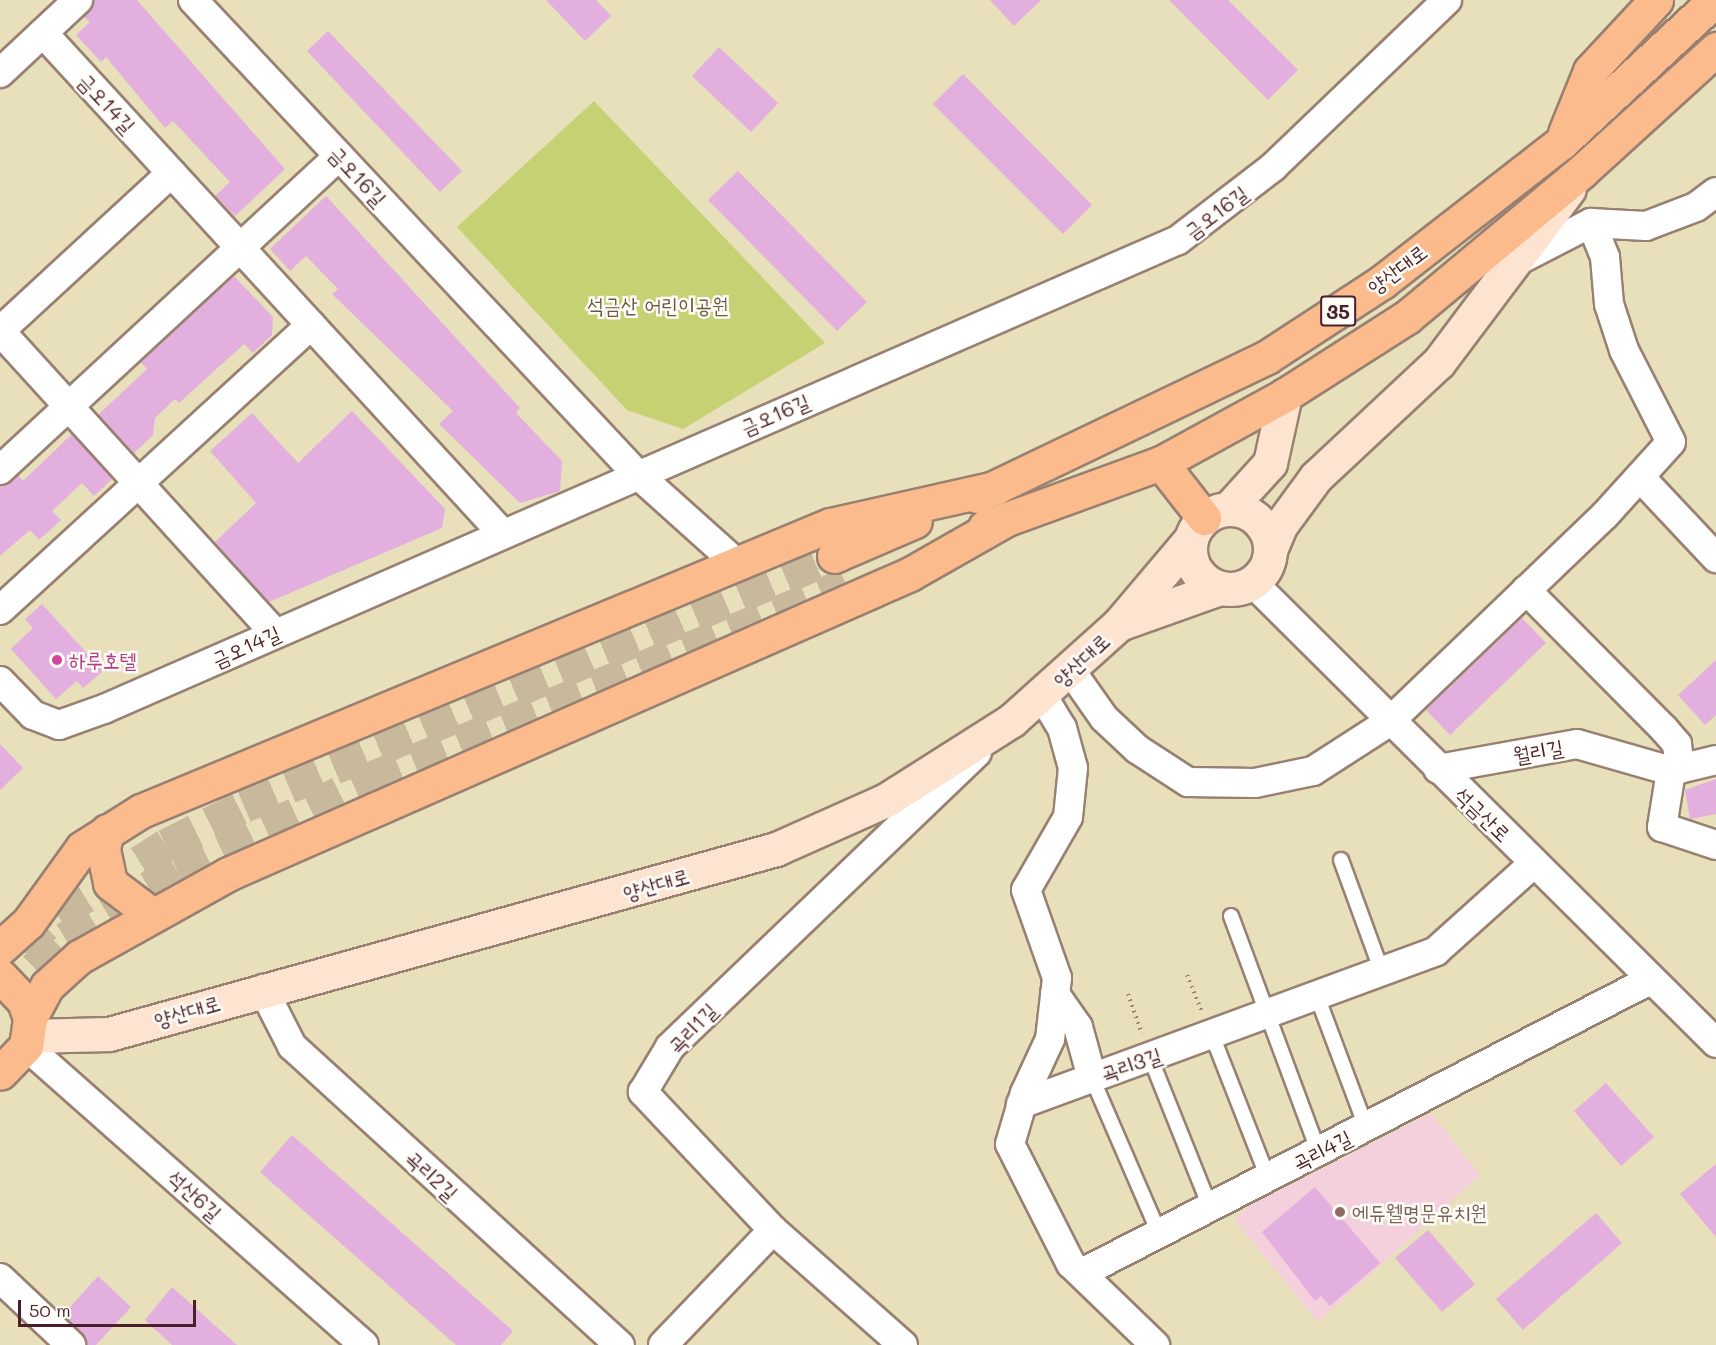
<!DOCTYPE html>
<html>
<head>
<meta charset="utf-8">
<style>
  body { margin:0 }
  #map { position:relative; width:1716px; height:1345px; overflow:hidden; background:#e7e0ba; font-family:Mali,"Poor Story",sans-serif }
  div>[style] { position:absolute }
  .built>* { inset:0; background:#f4cfdc }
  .green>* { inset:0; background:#c5d172 }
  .building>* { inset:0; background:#e3afdf }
  .primary-tunnel>* { height:33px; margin-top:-16.5px; transform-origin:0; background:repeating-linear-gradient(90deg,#c8b99d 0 33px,transparent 0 49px) }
  .path>* { height:4px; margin-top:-2px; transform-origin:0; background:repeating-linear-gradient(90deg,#988072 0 1.5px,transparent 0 6px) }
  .roads { filter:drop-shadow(2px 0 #988072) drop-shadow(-2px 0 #988072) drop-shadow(0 2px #988072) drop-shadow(0 -2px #988072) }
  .lane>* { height:14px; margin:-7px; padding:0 7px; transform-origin:7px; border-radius:7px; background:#fff }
  .street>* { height:28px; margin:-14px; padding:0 14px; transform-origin:14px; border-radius:14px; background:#fff }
  .secondary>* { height:33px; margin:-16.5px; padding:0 16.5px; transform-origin:16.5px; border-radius:16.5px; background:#fde4d1 }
  .secondary>.ring { margin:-16.5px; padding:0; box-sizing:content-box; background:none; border:33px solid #fde4d1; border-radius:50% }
  .primary>* { height:33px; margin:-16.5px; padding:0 16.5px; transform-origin:16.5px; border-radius:16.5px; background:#fbbb8d }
  .dots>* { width:16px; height:16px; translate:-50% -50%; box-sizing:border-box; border:3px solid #fdfcf7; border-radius:50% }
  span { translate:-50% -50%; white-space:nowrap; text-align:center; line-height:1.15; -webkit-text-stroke:5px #fdfcf7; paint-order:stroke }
  .shield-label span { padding:2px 4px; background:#fdfcf7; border:2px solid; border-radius:4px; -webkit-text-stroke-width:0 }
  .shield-label { font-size:20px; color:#4a1f2b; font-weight:700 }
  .street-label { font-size:21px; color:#4a1f2b }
  .park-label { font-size:21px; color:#6f5440 }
  .hotel-label { font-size:21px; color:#b23c85 }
  .left { translate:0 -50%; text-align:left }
  .education-label { font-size:21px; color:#785e54 }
  .scale { position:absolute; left:18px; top:1300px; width:178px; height:27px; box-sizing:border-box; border:3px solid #4a1f2b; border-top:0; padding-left:8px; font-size:18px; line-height:21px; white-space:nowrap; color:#4a1f2b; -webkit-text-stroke:4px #fdfcf7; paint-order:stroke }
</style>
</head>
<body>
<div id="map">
  <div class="built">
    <div style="clip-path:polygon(1431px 1113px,1480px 1175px,1318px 1322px,1234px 1219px,1249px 1206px)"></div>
  </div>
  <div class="green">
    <div style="clip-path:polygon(594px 101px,825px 343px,683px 429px,627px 410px,457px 227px)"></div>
  </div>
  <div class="building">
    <div style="clip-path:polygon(94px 0,137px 0,285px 169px,235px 216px,215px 196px,230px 182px,173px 121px,165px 128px,106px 57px,101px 62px,76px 35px,90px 22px,84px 17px)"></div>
    <div style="clip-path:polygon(546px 0,596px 0,611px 16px,585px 41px)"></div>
    <div style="clip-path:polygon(990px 0,1041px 0,1014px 26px)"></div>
    <div style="clip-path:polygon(1169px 0,1228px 0,1298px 70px,1268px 100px)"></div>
    <div style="clip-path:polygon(328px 31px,462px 171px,440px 192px,307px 51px)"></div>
    <div style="clip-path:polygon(719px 47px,778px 103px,751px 132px,692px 76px)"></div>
    <div style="clip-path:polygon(963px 74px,1092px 205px,1063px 234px,933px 104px)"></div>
    <div style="clip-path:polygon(738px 171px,867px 302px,837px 331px,708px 200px)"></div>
    <div style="clip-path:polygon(326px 196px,520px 408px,516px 413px,562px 461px,560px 491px,520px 503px,439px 424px,453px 411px,332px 294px,338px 289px,306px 256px,290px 271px,270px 249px)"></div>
    <div style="clip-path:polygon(234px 276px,273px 317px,272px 335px,253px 353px,244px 344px,179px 403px,175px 399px,155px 418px,153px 435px,134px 453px,98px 415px,147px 369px,141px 362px)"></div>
    <div style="clip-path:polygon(352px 411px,445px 509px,442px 528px,269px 602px,215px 542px,256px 503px,210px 451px,252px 413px,298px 463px)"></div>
    <div style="clip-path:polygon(72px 434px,112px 479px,94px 496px,82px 483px,52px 511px,61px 520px,39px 540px,30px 530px,0 556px,0 486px,18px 475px,23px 481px)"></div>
    <div style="clip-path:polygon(42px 604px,103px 671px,83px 688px,77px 681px,56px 699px,11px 649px,33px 628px,25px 619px)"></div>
    <div style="clip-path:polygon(1522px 618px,1546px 643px,1450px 735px,1426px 710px)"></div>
    <div style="clip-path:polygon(1716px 660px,1716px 715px,1705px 725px,1678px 695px)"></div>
    <div style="clip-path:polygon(0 744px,23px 768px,0 790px)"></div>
    <div style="clip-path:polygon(1716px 779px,1716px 814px,1690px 819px,1685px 790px)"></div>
    <div style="clip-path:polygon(1606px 1083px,1654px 1137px,1621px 1166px,1574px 1111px)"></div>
    <div style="clip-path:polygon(292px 1135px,513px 1331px,501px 1345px,456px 1345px,260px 1172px)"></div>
    <div style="clip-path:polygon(1716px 1164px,1716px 1237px,1680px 1194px)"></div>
    <div style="clip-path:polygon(1315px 1187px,1380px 1263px,1330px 1306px,1321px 1296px,1315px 1301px,1262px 1232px)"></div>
    <div style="clip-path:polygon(1596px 1213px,1622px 1243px,1523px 1330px,1496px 1299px)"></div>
    <div style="clip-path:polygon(1428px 1230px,1475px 1284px,1442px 1312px,1395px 1258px)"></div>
    <div style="clip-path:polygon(98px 1276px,131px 1307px,96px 1345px,87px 1345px,63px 1315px)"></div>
    <div style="clip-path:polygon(172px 1287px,237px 1345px,172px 1345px,145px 1320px)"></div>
  </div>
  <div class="primary-tunnel">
    <div style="left:21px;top:948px;width:50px;rotate:-43.4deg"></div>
    <div style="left:57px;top:914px;width:129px;rotate:-32.3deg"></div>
    <div style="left:166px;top:845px;width:87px;rotate:-26.6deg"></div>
    <div style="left:244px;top:806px;width:641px;rotate:-22.96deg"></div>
    <div style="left:0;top:1002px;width:91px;rotate:-44.6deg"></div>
    <div style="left:65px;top:938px;width:131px;rotate:-31.3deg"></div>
    <div style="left:177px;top:870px;width:212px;rotate:-25.5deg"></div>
    <div style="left:368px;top:779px;width:516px;rotate:-22.19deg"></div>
  </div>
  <div class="path">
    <div style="left:1187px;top:975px;width:40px;rotate:68deg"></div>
    <div style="left:1128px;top:994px;width:42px;rotate:70.7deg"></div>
  </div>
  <div class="roads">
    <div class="lane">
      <div style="left:1341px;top:860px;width:119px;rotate:69.9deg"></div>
      <div style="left:1231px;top:916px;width:252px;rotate:69.6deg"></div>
      <div style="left:1317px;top:996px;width:140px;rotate:69.5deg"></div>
      <div style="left:1212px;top:1035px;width:154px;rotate:68.6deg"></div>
      <div style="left:1150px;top:1057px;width:162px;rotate:68.2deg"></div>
      <div style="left:1092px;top:1078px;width:169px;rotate:66.6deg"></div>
    </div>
    <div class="street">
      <div style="left:193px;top:0;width:648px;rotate:46.88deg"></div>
      <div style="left:636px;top:473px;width:132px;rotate:41.9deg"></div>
      <div style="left:43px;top:33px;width:677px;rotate:47.45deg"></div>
      <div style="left:0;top:73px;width:107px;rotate:-43.1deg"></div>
      <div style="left:1517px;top:261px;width:83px;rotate:-27.2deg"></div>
      <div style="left:1591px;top:223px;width:55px;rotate:3.1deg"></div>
      <div style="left:1646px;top:226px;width:53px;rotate:-20.8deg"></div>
      <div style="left:1696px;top:207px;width:25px;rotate:-37deg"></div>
      <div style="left:0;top:331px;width:408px;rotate:47.7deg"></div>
      <div style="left:0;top:331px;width:233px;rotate:-42.7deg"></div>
      <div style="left:0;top:470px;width:462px;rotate:-42.8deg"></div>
      <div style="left:1641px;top:478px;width:110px;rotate:46.8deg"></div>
      <div style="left:1252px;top:582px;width:654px;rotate:44.81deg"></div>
      <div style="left:1526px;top:590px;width:196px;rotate:45.2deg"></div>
      <div style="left:1664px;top:729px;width:20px;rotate:49deg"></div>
      <div style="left:1677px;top:744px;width:25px;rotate:83deg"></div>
      <div style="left:0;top:610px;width:422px;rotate:-42.5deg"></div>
      <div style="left:1071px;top:671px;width:57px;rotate:54.9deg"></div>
      <div style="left:1104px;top:718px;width:45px;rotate:43.2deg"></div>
      <div style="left:1137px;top:749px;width:61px;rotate:32.9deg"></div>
      <div style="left:1188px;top:782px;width:67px;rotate:0.9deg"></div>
      <div style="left:1255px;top:783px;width:59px;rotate:-11.7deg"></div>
      <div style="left:1313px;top:771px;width:90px;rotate:-32.8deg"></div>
      <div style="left:1389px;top:722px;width:299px;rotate:-43.8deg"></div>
      <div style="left:1605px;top:515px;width:98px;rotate:-47.9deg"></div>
      <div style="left:1671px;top:442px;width:103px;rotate:-117.1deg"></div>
      <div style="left:1624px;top:350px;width:48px;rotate:-108.1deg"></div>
      <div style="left:1609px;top:304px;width:47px;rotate:-94.9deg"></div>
      <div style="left:1605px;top:257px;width:37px;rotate:-112deg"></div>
      <div style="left:0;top:681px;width:47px;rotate:45.9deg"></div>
      <div style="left:33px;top:715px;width:28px;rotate:21deg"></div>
      <div style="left:59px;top:725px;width:48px;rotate:-19.6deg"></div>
      <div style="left:104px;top:709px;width:1172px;rotate:-23.59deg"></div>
      <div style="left:1178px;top:240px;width:120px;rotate:-37.5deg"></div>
      <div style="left:1273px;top:167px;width:241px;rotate:-43.8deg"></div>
      <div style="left:1042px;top:695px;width:39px;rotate:59deg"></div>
      <div style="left:1062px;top:728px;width:41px;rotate:74.6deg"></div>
      <div style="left:1073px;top:768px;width:49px;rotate:95.8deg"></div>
      <div style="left:1068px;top:817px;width:84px;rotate:119.9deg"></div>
      <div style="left:1026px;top:890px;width:93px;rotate:70.6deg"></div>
      <div style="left:1057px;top:978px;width:61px;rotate:96.5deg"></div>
      <div style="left:1050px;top:1039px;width:60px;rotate:114.8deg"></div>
      <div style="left:1025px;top:1093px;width:53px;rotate:106.4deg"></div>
      <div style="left:1010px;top:1144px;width:135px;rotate:63.1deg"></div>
      <div style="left:1071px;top:1264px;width:117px;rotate:44deg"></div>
      <div style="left:1438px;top:769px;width:141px;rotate:-10.2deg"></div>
      <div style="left:1577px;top:744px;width:98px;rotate:16deg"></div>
      <div style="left:1671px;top:771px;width:46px;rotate:-13.7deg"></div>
      <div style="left:1671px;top:771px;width:57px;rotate:99.1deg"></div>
      <div style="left:1662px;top:827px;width:57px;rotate:18.4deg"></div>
      <div style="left:263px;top:989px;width:64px;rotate:63deg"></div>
      <div style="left:292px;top:1046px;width:444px;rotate:42.4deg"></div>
      <div style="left:1055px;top:994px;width:40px;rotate:55.1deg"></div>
      <div style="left:1078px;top:1027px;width:53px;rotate:74.6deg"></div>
      <div style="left:26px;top:1046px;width:451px;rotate:41.5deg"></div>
      <div style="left:1021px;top:1104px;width:442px;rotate:-20.2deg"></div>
      <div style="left:1436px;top:951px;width:132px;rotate:-41.9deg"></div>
      <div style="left:1084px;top:1272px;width:637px;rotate:-27.29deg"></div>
      <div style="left:0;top:1278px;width:98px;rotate:43.3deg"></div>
      <div style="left:663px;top:1345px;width:159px;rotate:-46.3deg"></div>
      <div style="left:903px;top:1345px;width:174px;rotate:-138.5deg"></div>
      <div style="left:773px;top:1230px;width:190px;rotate:-133.3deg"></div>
      <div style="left:643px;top:1092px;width:52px;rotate:-59deg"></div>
      <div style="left:670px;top:1047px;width:425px;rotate:-43.8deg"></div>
    </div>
    <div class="secondary">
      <div style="left:1229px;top:508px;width:61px;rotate:-47.7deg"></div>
      <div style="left:1270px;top:463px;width:70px;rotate:-77.6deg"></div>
      <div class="ring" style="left:1190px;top:509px;width:47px;height:47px"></div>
      <div style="left:1270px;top:550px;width:26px;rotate:-67deg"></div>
      <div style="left:1280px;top:526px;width:61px;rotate:-53.7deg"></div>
      <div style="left:1316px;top:477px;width:168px;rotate:-43.1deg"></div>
      <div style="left:1439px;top:362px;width:216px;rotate:-53.1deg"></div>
      <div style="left:1119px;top:624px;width:107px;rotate:-19.6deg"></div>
      <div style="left:29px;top:1036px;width:80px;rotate:-1.4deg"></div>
      <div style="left:109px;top:1034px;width:692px;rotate:-15.5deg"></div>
      <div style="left:776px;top:849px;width:120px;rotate:-24deg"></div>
      <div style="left:886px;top:800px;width:149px;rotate:-32.4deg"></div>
      <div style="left:1012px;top:720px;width:144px;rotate:-41.9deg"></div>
      <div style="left:1119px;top:624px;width:110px;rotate:-49.8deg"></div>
    </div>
    <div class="primary">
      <div style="left:1565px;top:133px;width:67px;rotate:-68deg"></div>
      <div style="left:1590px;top:71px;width:97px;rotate:-47.1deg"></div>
      <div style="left:1161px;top:463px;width:70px;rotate:52deg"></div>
      <div style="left:977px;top:496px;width:322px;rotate:-25.6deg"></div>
      <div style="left:1267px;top:357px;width:137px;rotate:-33.1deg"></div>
      <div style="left:1382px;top:282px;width:228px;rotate:-37.9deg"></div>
      <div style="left:1562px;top:142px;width:209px;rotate:-42.9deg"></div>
      <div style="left:985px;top:527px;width:187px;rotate:-20deg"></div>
      <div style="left:1161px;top:463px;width:141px;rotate:-28.7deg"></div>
      <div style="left:1285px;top:395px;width:145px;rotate:-32.6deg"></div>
      <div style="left:1407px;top:317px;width:226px;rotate:-39.8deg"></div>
      <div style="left:1581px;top:172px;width:183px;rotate:-42.3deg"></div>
      <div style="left:834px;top:556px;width:88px;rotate:-23.4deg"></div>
      <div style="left:107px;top:831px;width:18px;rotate:103deg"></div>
      <div style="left:103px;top:849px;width:35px;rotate:78deg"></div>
      <div style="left:110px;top:883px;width:51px;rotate:37.1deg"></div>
      <div style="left:0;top:948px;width:38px;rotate:-42deg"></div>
      <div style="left:28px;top:923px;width:92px;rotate:-54.2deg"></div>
      <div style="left:82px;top:848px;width:70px;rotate:-32.1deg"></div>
      <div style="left:141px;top:811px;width:746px;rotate:-22.54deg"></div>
      <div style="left:830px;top:525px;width:170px;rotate:-12.6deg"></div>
      <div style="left:0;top:976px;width:35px;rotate:46deg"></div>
      <div style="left:24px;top:1001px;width:18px;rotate:71deg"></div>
      <div style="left:30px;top:1018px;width:28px;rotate:98deg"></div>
      <div style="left:26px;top:1046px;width:37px;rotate:134deg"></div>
      <div style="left:30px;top:1018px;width:36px;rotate:-62deg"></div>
      <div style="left:47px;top:986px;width:43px;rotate:-42.2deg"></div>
      <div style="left:79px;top:957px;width:171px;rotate:-29.1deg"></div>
      <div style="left:228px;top:874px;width:745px;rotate:-23.74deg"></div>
      <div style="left:910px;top:574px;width:109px;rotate:-29.6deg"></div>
    </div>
  </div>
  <div class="dots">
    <div style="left:57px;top:660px;background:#d1479c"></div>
    <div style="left:1340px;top:1212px;background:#8d6e63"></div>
  </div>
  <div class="shield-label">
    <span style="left:1338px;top:311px">35</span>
  </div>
  <div class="street-label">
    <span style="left:107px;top:103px;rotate:47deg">금오14길</span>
    <span style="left:358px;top:176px;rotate:47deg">금오16길</span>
    <span style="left:1216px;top:212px;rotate:-37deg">금오16길</span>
    <span style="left:1397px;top:269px;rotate:-37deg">양산대로</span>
    <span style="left:775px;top:414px;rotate:-23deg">금오16길</span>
    <span style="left:246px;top:646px;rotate:-24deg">금오14길</span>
    <span style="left:1081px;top:660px;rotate:-43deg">양산대로</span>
    <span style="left:1538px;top:751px;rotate:-10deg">월리길</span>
    <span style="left:1483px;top:814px;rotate:44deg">석금산로</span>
    <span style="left:656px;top:884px;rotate:-16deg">양산대로</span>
    <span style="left:187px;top:1011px;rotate:-16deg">양산대로</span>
    <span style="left:692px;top:1028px;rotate:-46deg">곡리1길</span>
    <span style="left:1131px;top:1064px;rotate:-19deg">곡리3길</span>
    <span style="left:1322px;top:1150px;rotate:-27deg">곡리4길</span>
    <span style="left:432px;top:1175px;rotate:43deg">곡리2길</span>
    <span style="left:195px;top:1195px;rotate:42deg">석산6길</span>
  </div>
  <div class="park-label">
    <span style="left:658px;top:305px">석금산 어린이공원</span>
  </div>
  <div class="hotel-label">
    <span class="left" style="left:69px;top:660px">하루호텔</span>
  </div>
  <div class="education-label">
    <span class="left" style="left:1352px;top:1212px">에듀웰명문유치원</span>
  </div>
  <div class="scale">50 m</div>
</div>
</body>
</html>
